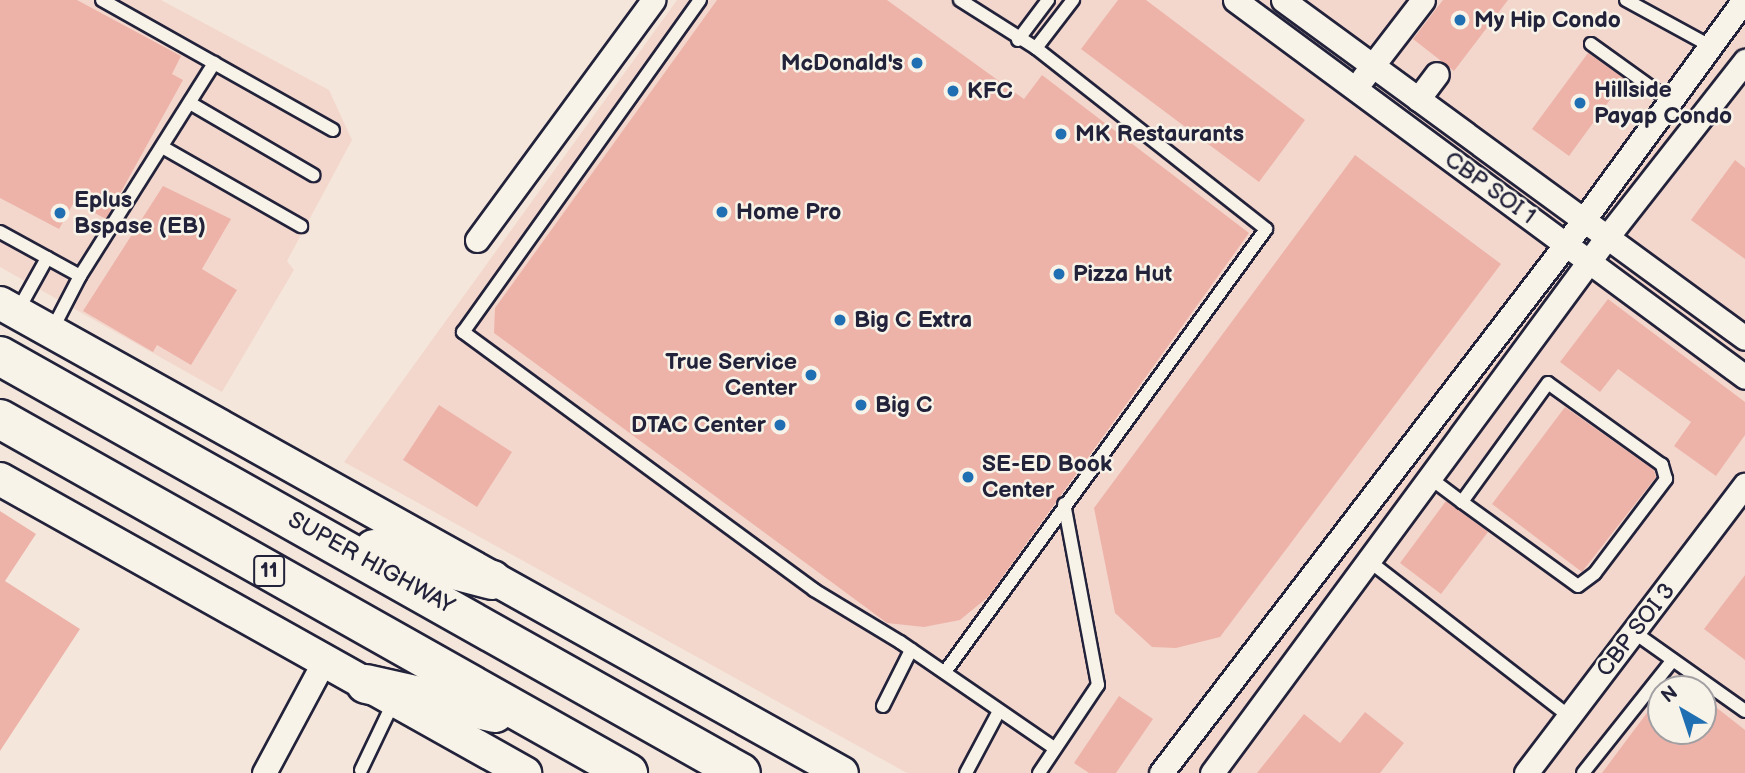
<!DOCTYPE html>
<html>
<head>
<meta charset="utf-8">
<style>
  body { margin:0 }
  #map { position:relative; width:1745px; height:773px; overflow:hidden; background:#f5e6db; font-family:"Balsamiq Sans",sans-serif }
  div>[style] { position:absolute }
  .built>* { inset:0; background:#f3d7cc }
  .building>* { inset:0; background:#edb3a9 }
  .roads { filter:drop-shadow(2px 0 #22223b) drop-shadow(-2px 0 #22223b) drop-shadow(0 2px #22223b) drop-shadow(0 -2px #22223b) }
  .lane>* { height:12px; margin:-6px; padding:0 6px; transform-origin:6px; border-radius:6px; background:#f7f3e8 }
  .street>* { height:23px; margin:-11.5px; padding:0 11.5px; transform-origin:11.5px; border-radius:11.5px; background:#f7f3e8 }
  .secondary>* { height:32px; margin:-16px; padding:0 16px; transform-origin:16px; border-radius:16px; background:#f7f3e8 }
  .highway>* { height:38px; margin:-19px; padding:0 19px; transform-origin:19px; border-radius:19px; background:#f7f3e8 }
  .dots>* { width:19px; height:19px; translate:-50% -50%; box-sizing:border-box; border:4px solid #f7f3e8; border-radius:50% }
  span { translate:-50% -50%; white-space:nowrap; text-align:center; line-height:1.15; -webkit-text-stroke:5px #f7f3e8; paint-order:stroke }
  .shield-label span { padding:2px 5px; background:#f7f3e8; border:2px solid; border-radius:5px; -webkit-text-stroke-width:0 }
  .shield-label { font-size:21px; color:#22223b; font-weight:700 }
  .poi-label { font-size:23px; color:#22223b; font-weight:700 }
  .left { translate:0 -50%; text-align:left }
  .right { translate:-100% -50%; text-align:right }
  .street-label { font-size:23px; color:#22223b }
  .north { position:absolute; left:1647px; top:675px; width:70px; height:70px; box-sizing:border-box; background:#f7f3e8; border:2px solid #a29fa3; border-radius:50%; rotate:321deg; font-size:19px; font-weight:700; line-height:28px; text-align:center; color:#22223b }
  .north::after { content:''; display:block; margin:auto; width:24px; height:32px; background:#1f6fb2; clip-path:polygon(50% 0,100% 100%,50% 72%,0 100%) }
</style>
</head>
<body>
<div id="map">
  <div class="built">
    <div style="clip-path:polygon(0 0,161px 0,329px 90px,352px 140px,287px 261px,294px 270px,222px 392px,0 267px)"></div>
    <div style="clip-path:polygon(evenodd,677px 0,1745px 0,1745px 773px,907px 773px,344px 462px,677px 0,1661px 689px,1703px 689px,1703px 731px,1661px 731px,1661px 689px)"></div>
  </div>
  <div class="building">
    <div style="clip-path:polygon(0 0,77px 0,181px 56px,172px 74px,183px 80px,106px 219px,74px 202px,59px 229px,0 198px)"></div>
    <div style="clip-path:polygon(717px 0,887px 0,1024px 99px,1042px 75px,1249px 233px,988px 597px,960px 620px,924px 627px,887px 623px,494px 333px,495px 308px)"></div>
    <div style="clip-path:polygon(1118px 0,1146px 0,1305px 120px,1259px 182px,1081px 49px)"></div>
    <div style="clip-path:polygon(1443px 0,1508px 0,1454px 71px,1413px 39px)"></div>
    <div style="clip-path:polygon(1588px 53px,1625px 79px,1569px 156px,1532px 129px)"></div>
    <div style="clip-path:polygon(1355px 155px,1501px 264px,1220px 637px,1176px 648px,1152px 647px,1115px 613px,1094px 508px)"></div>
    <div style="clip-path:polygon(1735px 160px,1745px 168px,1745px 259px,1691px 220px)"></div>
    <div style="clip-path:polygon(163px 186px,231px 219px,202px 269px,237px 290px,191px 365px,157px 345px,153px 352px,83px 311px)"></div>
    <div style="clip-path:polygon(1608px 299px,1745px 402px,1745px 435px,1716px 476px,1674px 446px,1691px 422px,1618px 369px,1600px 392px,1560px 362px)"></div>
    <div style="clip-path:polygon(439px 405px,512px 452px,477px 507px,403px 460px)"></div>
    <div style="clip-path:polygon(1565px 407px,1654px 470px,1656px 477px,1582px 572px,1492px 504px)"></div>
    <div style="clip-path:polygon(1446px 501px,1488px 532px,1441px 594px,1400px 563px)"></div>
    <div style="clip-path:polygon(0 511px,36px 534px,5px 581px,80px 629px,0 751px)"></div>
    <div style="clip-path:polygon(1745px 575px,1745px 660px,1704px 629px)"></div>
    <div style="clip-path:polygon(1661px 694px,1661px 731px,1703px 731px,1703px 697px,1745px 730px,1745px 773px,1602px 773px)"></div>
    <div style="clip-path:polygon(1119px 696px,1153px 719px,1116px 773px,1089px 773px,1074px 763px)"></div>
    <div style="clip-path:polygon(1365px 712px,1404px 743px,1380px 773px,1257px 773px,1304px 714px,1340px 743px)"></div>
  </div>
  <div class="roads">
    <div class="lane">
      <div style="left:102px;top:0;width:265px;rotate:29.4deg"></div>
      <div style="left:700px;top:0;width:408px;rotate:125.5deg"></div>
      <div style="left:463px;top:332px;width:436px;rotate:36.3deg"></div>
      <div style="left:814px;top:590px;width:100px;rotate:31.2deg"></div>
      <div style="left:900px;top:642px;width:186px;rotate:34.5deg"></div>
      <div style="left:1626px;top:0;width:96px;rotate:28.7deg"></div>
      <div style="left:1018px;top:40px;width:50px;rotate:-53.1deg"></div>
      <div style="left:1591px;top:44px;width:97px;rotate:35.8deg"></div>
      <div style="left:1036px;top:48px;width:61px;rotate:-52.4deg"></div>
      <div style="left:190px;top:103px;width:143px;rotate:30.3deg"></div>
      <div style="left:164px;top:148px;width:158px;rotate:29.7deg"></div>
      <div style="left:0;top:232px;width:91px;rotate:28.8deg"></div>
      <div style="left:17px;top:312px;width:62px;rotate:-60.9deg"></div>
      <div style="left:51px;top:332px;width:63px;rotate:-62.6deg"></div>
      <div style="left:80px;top:276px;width:252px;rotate:-57.8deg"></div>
      <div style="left:1430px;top:478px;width:40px;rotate:37deg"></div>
      <div style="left:1462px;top:502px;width:143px;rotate:35.9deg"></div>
      <div style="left:1578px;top:586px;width:21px;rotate:-37deg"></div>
      <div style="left:1595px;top:573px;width:118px;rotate:-52.9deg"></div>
      <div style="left:1666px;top:479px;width:15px;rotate:-106deg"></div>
      <div style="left:1662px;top:465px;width:140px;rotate:-144.3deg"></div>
      <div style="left:1548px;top:383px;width:147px;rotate:125.9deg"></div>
      <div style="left:1369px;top:561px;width:253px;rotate:37.8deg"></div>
      <div style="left:1635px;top:633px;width:135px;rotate:35.3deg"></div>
      <div style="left:945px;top:672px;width:547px;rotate:-54.07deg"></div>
      <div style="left:1266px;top:229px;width:293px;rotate:-141.8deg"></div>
      <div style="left:1036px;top:48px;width:90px;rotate:-147.7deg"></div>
      <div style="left:883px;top:706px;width:63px;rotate:-63.4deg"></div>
      <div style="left:361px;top:770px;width:76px;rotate:-64.4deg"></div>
      <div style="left:966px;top:773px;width:70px;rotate:-62deg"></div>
      <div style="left:1039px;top:773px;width:106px;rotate:-56.2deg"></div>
      <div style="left:1098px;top:685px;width:184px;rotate:-100.6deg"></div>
      <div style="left:1583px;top:773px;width:144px;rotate:-51.5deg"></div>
    </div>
    <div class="street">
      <div style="left:1235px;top:0;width:634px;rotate:36.47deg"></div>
      <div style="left:1283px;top:0;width:572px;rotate:36.19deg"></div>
      <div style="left:1363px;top:78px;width:98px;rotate:-52.4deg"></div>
      <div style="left:1418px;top:99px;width:31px;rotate:-53deg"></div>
      <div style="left:477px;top:240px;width:298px;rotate:-53.7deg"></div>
      <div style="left:264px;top:773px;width:127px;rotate:-61.8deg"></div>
      <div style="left:1161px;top:773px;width:666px;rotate:-52.56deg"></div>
      <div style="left:1566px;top:244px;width:302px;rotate:-53.9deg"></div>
      <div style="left:1212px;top:773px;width:666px;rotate:-53.61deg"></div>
      <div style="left:1607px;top:237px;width:224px;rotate:-51.9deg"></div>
      <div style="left:1526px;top:773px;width:362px;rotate:-52.8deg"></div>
    </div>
    <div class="secondary">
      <div style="left:0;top:303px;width:964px;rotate:29.17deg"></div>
      <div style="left:0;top:479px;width:602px;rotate:29.25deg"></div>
    </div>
    <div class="highway">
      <div style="left:0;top:356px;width:850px;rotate:29.37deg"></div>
      <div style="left:0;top:419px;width:721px;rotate:29.41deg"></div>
      <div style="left:374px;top:549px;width:122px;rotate:14.7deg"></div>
      <div style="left:366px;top:684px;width:132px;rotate:12.7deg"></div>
    </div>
  </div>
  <div class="dots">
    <div style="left:1460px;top:20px;background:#1f6fb2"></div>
    <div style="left:917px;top:63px;background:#1f6fb2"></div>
    <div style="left:953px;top:91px;background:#1f6fb2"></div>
    <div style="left:1580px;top:103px;background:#1f6fb2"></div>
    <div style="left:1061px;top:134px;background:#1f6fb2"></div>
    <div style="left:722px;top:212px;background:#1f6fb2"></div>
    <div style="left:60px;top:213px;background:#1f6fb2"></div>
    <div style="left:1059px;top:274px;background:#1f6fb2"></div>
    <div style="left:840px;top:320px;background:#1f6fb2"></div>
    <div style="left:811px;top:375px;background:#1f6fb2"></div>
    <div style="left:861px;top:405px;background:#1f6fb2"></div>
    <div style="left:780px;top:425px;background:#1f6fb2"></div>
    <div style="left:968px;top:477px;background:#1f6fb2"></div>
  </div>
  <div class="shield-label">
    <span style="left:269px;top:571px">11</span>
  </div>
  <div class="poi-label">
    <span class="left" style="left:1474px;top:20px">My Hip Condo</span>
    <span class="right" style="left:903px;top:63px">McDonald's</span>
    <span class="left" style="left:1594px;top:103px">Hillside<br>Payap Condo</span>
    <span class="left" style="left:967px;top:91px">KFC</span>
    <span class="left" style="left:1075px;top:134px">MK Restaurants</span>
    <span class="left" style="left:74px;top:213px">Eplus<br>Bspase (EB)</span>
    <span class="left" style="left:736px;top:212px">Home Pro</span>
    <span class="left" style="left:1073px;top:274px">Pizza Hut</span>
    <span class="left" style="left:854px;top:320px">Big C Extra</span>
    <span class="right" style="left:797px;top:375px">True Service<br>Center</span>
    <span class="left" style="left:875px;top:405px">Big C</span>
    <span class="right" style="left:766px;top:425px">DTAC Center</span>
    <span class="left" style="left:982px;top:477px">SE-ED Book<br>Center</span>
  </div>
  <div class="street-label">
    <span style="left:1490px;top:188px;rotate:36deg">CBP SOI 1</span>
    <span style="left:371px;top:563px;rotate:29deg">SUPER HIGHWAY</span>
    <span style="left:1636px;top:630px;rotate:-52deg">CBP SOI 3</span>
  </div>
  <div class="north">N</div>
</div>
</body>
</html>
